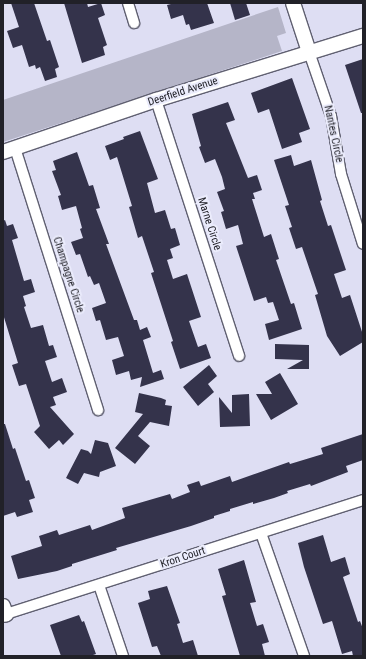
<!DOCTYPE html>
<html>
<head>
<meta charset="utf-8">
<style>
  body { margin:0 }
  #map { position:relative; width:366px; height:659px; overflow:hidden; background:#dedef3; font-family:"Roboto Condensed",sans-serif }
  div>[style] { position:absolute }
  .green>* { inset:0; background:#b5b5c8 }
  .building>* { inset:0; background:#34334b }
  .roads { filter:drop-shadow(1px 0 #606071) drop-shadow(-1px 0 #606071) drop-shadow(0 1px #606071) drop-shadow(0 -1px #606071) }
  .street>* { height:10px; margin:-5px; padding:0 5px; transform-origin:5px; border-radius:5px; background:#fff }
  .secondary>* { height:14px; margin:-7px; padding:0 7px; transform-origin:7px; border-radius:7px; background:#fff }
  span { translate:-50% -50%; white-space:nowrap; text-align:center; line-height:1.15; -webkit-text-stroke:4px #ebecfc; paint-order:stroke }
  .street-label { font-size:11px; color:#212128 }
  .frame { position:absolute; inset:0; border:4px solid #212128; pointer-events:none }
</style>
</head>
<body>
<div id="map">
  <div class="green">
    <div style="clip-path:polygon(278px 7px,286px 33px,277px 36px,282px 51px,3px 142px,3px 100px)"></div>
  </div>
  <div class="building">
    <div style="clip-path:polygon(11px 3px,34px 3px,47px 41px,50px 40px,59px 67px,55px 69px,57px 77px,45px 81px,40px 67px,36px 69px,35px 65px,29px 67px,22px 45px,13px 48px,7px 31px,19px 27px)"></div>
    <div style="clip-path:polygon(64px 3px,87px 3px,88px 7px,101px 3px,105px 15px,98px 18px,107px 45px,103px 47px,105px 55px,82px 63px)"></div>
    <div style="clip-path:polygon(175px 3px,207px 3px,214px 23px,191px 30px,189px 24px,186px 25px,183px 15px,171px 19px,167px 5px)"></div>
    <div style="clip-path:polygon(230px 3px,246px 3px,250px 15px,235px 20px)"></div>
    <div style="clip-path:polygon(363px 59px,363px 113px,361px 113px,345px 65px)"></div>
    <div style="clip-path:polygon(292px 78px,310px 129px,299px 133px,302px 142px,282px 149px,269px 109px,258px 113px,251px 93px)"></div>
    <div style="clip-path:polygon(228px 102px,235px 120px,226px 123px,248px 178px,257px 175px,262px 190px,253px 193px,255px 199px,252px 199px,264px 237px,271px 234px,279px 259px,276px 260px,291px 304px,294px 303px,302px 329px,269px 340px,265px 324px,279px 320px,273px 302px,268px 303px,266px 297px,254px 301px,236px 246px,243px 244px,238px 225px,226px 229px,221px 212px,224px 211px,217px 192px,225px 189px,222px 177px,215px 159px,205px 163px,199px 147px,201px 146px,192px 114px)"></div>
    <div style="clip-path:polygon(140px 131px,158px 179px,147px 183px,155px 213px,165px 210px,171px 229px,175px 228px,180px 245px,170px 249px,173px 258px,167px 260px,173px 279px,187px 274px,201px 317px,189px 321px,198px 347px,206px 344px,211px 358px,180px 369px,171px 342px,173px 341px,151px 273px,154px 272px,142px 236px,138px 238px,129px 207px,132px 206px,117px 157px,110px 160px,105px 146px,124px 139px,123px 137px)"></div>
    <div style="clip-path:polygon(77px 152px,89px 186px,93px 185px,100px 208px,96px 209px,109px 244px,106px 244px,134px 320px,137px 320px,140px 330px,147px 327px,151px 337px,143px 340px,153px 373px,161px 370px,164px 379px,140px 387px,142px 377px,131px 380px,129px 371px,116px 375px,112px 360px,124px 356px,118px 337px,106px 340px,100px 320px,96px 321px,92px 308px,106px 303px,99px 283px,94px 285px,90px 276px,88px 277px,80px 254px,76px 255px,71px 242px,83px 238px,80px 229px,82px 228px,76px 206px,62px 210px,58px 196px,61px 195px,52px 171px,56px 170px,53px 161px)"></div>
    <div style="clip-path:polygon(291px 155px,294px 166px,311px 160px,322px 200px,320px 201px,328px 226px,331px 225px,346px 270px,334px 274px,342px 298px,350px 295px,363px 335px,363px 342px,340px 356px,327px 336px,315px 295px,318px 294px,302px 247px,296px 249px,289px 228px,292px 227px,285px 206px,289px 205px,274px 160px)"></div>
    <div style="clip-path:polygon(5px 220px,7px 226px,13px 224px,18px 238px,12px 240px,24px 281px,31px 279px,35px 292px,23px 296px,26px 306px,24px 307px,31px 328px,43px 325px,49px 346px,53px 345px,57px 357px,45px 361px,52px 382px,62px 378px,67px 392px,53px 397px,56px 405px,50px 407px,74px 434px,63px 445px,59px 440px,49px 449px,34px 432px,40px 426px,26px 384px,19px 386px,12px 365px,18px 363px,3px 314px,3px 221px)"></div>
    <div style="clip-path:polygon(275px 344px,309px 345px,309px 369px,287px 369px,303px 360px,275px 359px)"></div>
    <div style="clip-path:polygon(209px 365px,217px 376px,208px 384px,214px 392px,198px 406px,183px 387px)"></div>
    <div style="clip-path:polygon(280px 373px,298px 404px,271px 420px,256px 394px,272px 394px,265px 382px)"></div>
    <div style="clip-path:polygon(139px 393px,161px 398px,166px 400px,165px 405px,172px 406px,169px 426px,150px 422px,138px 436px,150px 446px,135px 464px,115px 448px,143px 414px,135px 412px)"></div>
    <div style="clip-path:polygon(249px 394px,250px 426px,220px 427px,219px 397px,232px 413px,232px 395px)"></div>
    <div style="clip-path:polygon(3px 424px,5px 424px,13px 449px,15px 448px,26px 481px,29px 480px,35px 498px,29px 500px,33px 512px,17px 517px,15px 512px,3px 516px)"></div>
    <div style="clip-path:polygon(363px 434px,363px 460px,346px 466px,348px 472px,311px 486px,310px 484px,287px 491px,288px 493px,274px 498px,253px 504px,253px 502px,230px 509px,230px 511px,214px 516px,214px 518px,191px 526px,116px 548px,117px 550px,72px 564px,72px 566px,57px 571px,18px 579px,11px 556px,42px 546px,39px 536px,57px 530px,59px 535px,90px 525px,92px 530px,125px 518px,122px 508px,170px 494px,172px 499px,190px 492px,187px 485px,199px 481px,201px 486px,230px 476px,232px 482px,289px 462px,290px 464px,323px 454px,321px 448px)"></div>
    <div style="clip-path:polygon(95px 440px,108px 443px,116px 466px,100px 472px,99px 477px,84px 473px,78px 484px,66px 478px,81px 449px,88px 451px,91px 454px)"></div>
    <div style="clip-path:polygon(323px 535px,331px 562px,345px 557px,350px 574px,343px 577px,358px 622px,360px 621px,363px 629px,363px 656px,353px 656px,352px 651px,342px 654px,332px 621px,323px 624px,304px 567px,298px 543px)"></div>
    <div style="clip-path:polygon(244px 560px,256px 602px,250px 603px,257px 626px,263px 624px,269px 642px,262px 644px,265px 656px,240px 656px,222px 596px,226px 595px,218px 569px)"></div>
    <div style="clip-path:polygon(167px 586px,180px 623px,177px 624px,183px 643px,193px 640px,198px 656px,161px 656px,157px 646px,152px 647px,138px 603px,150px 599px,148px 591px)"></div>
    <div style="clip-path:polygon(79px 615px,82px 622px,84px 621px,96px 654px,90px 656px,61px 656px,50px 625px)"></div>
  </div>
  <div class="roads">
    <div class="street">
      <div style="left:128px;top:3px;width:21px;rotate:73deg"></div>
      <div style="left:309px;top:52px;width:68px;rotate:71deg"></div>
      <div style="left:331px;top:116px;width:59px;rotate:80.2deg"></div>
      <div style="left:341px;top:174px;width:73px;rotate:72.6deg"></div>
      <div style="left:156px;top:100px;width:269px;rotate:72deg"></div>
      <div style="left:15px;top:148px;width:275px;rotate:72.4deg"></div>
      <div style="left:261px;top:533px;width:130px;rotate:70.7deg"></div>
      <div style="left:99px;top:585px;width:75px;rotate:71.3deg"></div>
      <div style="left:6px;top:614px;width:375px;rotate:-17.7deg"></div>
    </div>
    <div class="secondary">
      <div style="left:293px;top:3px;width:52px;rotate:71.9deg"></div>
      <div style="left:3px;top:152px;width:162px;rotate:-18.8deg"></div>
      <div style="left:156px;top:100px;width:217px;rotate:-17.2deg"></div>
      <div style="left:3px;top:606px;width:9px;rotate:69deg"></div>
      <div style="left:6px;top:614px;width:3px;rotate:162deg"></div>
    </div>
  </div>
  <div class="street-label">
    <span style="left:183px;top:92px;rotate:-18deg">Deerfield Avenue</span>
    <span style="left:333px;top:134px;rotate:78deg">Nantes Circle</span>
    <span style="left:209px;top:224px;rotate:72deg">Marne Circle</span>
    <span style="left:68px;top:275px;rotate:72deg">Champagne Circle</span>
    <span style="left:183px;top:558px;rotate:-18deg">Kron Court</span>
  </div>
  <div class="frame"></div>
</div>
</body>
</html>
